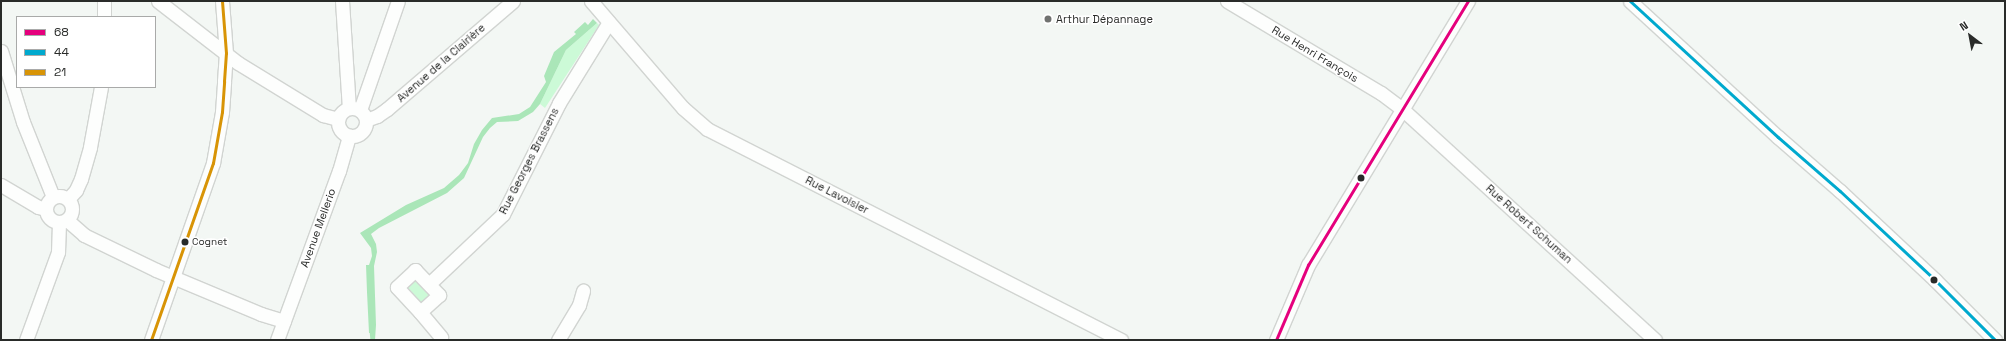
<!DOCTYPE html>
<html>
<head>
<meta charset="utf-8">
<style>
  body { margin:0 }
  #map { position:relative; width:2006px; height:341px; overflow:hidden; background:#f3f7f4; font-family:"Space Grotesk",sans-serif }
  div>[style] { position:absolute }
  .green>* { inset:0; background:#ccfad7 }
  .water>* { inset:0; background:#aae6b8 }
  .stream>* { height:3.5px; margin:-1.75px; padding:0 1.75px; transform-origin:1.75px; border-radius:1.75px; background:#aae6b8 }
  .roads { filter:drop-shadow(1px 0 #d1d4d1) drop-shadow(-1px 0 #d1d4d1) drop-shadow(0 1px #d1d4d1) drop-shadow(0 -1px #d1d4d1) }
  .minor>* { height:13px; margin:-6.5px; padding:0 6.5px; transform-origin:6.5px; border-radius:6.5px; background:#fdfefd }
  .minor>.ring { margin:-6.5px; padding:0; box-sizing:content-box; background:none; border:13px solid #fdfefd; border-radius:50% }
  .bus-1>* { height:3px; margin:-1.5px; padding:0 1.5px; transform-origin:1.5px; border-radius:1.5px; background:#e5007d }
  .bus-2>* { height:3px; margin:-1.5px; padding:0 1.5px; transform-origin:1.5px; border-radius:1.5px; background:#00a9ce }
  .bus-3>* { height:3px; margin:-1.5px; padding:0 1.5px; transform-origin:1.5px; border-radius:1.5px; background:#d89406 }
  .dots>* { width:11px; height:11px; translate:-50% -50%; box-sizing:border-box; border:2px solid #fff; border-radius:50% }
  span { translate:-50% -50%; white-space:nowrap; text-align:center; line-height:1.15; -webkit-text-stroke:3px #fff; paint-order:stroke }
  .bus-label { font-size:10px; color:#292b29 }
  .left { translate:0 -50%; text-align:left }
  .poi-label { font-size:11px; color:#292b29 }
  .street-label { font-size:11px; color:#292b29 }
  .frame { position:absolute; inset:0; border:2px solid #292b29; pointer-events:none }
  .legend { position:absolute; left:16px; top:16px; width:140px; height:72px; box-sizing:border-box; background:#fff; border:1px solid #a9aaa9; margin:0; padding:5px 7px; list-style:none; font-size:12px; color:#292b29 }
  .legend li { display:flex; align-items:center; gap:8px; height:20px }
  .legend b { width:20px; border:1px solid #a9aaa9 }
  .north { position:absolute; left:1950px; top:16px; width:40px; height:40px; -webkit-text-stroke:3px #fff; paint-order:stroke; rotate:328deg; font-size:11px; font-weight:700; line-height:16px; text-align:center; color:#292b29 }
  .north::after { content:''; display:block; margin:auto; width:14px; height:18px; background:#292b29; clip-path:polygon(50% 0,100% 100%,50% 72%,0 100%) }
</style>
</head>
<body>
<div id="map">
  <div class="green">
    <div style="clip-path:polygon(597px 23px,599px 25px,545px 108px,540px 104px,566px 50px)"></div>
    <div style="clip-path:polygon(415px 276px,431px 295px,422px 303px,405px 285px)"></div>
  </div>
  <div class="water">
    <div style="clip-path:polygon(593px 19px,597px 23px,566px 50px,540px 104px,533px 112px,518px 121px,497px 122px,490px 128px,483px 137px,464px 178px,447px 193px,379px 228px,371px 234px,376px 244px,377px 252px,374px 266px,376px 325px,375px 340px,373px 340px,372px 333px,369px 333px,367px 292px,366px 265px,369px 265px,372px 256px,371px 248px,360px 233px,406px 205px,444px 188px,459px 175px,468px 163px,474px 144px,482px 130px,492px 118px,519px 114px,530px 107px,546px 82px,544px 76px,554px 52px,576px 34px,574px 32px,585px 22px,588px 25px)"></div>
  </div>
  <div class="stream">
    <div style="left:372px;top:331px;width:9px;rotate:84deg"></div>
  </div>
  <div class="roads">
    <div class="minor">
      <div style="left:104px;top:1px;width:16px;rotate:90deg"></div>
      <div style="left:158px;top:1px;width:101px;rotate:37.8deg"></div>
      <div style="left:238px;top:63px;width:100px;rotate:31.5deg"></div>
      <div style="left:323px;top:115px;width:16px;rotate:15deg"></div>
      <div style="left:342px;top:1px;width:107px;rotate:86.3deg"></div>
      <div style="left:591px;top:1px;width:141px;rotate:49.3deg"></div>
      <div style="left:683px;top:108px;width:32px;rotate:41deg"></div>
      <div style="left:707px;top:129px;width:465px;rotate:27deg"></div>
      <div style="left:1227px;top:1px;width:179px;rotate:30.9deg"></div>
      <div style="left:1381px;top:93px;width:25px;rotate:37deg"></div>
      <div style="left:1401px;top:108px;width:344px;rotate:42.4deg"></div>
      <div style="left:1630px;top:1px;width:201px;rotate:42.6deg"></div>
      <div style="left:1778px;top:137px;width:82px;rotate:41.1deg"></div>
      <div style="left:1840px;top:191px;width:130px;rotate:43.1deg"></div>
      <div style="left:1935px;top:280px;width:85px;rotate:45deg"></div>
      <div style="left:1px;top:51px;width:74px;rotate:72.8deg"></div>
      <div style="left:23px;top:122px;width:81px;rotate:68.2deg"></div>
      <div class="ring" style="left:338px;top:108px;width:15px;height:15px"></div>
      <div style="left:360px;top:110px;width:115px;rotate:-70.8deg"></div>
      <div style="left:366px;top:120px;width:12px;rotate:-20deg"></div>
      <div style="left:377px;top:116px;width:12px;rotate:-35deg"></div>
      <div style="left:387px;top:109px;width:166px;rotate:-40.6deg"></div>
      <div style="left:1px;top:185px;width:43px;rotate:30.7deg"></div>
      <div style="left:38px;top:207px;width:8px;rotate:14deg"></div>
      <div class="ring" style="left:46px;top:196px;width:13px;height:13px"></div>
      <div style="left:68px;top:199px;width:12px;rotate:-48deg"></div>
      <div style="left:76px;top:190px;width:12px;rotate:-66deg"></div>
      <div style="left:81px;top:179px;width:33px;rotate:-74deg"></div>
      <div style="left:90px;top:147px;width:61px;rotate:-79.6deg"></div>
      <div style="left:67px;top:220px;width:23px;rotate:41deg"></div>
      <div style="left:84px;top:235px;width:80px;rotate:25.9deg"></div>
      <div style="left:156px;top:270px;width:114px;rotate:22.7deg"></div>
      <div style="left:261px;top:314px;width:24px;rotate:17deg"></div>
      <div style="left:415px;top:270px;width:35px;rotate:46deg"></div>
      <div style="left:439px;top:295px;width:25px;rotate:138deg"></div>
      <div style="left:420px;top:312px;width:34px;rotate:-133deg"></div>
      <div style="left:397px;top:287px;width:25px;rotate:-43deg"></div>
      <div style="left:429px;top:284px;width:102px;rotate:-43.4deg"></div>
      <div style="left:503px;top:214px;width:124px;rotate:-63.2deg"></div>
      <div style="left:559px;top:103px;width:95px;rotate:-58.3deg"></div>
      <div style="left:420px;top:312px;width:33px;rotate:50deg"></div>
      <div style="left:26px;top:340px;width:94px;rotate:-70deg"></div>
      <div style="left:58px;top:252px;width:29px;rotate:-88deg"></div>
      <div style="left:151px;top:340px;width:188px;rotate:-70.7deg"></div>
      <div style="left:213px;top:163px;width:52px;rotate:-80deg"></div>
      <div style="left:222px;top:112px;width:31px;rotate:-86deg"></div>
      <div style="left:224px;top:81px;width:28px;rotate:-86deg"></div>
      <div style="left:226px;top:53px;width:52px;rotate:-94.4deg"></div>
      <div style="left:277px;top:340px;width:180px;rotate:-69.9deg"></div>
      <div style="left:339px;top:171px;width:37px;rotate:-74deg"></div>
      <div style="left:558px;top:340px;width:41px;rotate:-59deg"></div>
      <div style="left:579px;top:305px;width:15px;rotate:-74deg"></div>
      <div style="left:1276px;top:340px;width:82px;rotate:-66.9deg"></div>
      <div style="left:1308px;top:265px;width:309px;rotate:-58.8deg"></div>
    </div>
  </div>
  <div class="bus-1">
    <div style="left:1276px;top:340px;width:82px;rotate:-66.9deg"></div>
    <div style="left:1308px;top:265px;width:309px;rotate:-58.8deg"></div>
  </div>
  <div class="bus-2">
    <div style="left:1630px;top:1px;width:201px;rotate:42.6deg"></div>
    <div style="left:1778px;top:137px;width:82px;rotate:41.1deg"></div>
    <div style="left:1840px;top:191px;width:130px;rotate:43.1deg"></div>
    <div style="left:1935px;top:280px;width:85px;rotate:45deg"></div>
  </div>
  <div class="bus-3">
    <div style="left:151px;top:340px;width:188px;rotate:-70.7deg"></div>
    <div style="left:213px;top:163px;width:52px;rotate:-80deg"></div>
    <div style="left:222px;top:112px;width:31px;rotate:-86deg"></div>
    <div style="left:224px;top:81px;width:28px;rotate:-86deg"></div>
    <div style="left:226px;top:53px;width:52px;rotate:-94.4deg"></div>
  </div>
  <div class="dots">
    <div style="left:1048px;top:19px;background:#707270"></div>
    <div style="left:1361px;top:178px;background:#292b29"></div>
    <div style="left:185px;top:242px;background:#292b29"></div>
    <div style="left:1934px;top:280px;background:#292b29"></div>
  </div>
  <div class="bus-label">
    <span class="left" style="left:192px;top:242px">Cognet</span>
  </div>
  <div class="poi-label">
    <span class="left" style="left:1056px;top:19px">Arthur Dépannage</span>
  </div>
  <div class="street-label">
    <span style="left:1315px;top:54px;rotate:31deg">Rue Henri François</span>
    <span style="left:441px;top:63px;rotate:-41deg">Avenue de la Clairière</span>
    <span style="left:529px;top:161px;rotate:-63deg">Rue Georges Brassens</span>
    <span style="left:837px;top:195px;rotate:27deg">Rue Lavoisier</span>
    <span style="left:1529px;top:224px;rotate:42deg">Rue Robert Schuman</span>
    <span style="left:318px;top:228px;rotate:-70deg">Avenue Mellerio</span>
  </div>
  <div class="frame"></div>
  <ul class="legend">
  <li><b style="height:5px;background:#e5007d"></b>68</li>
  <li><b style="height:5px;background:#00a9ce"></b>44</li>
  <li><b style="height:5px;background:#d89406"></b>21</li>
  </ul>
  <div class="north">N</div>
</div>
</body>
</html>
